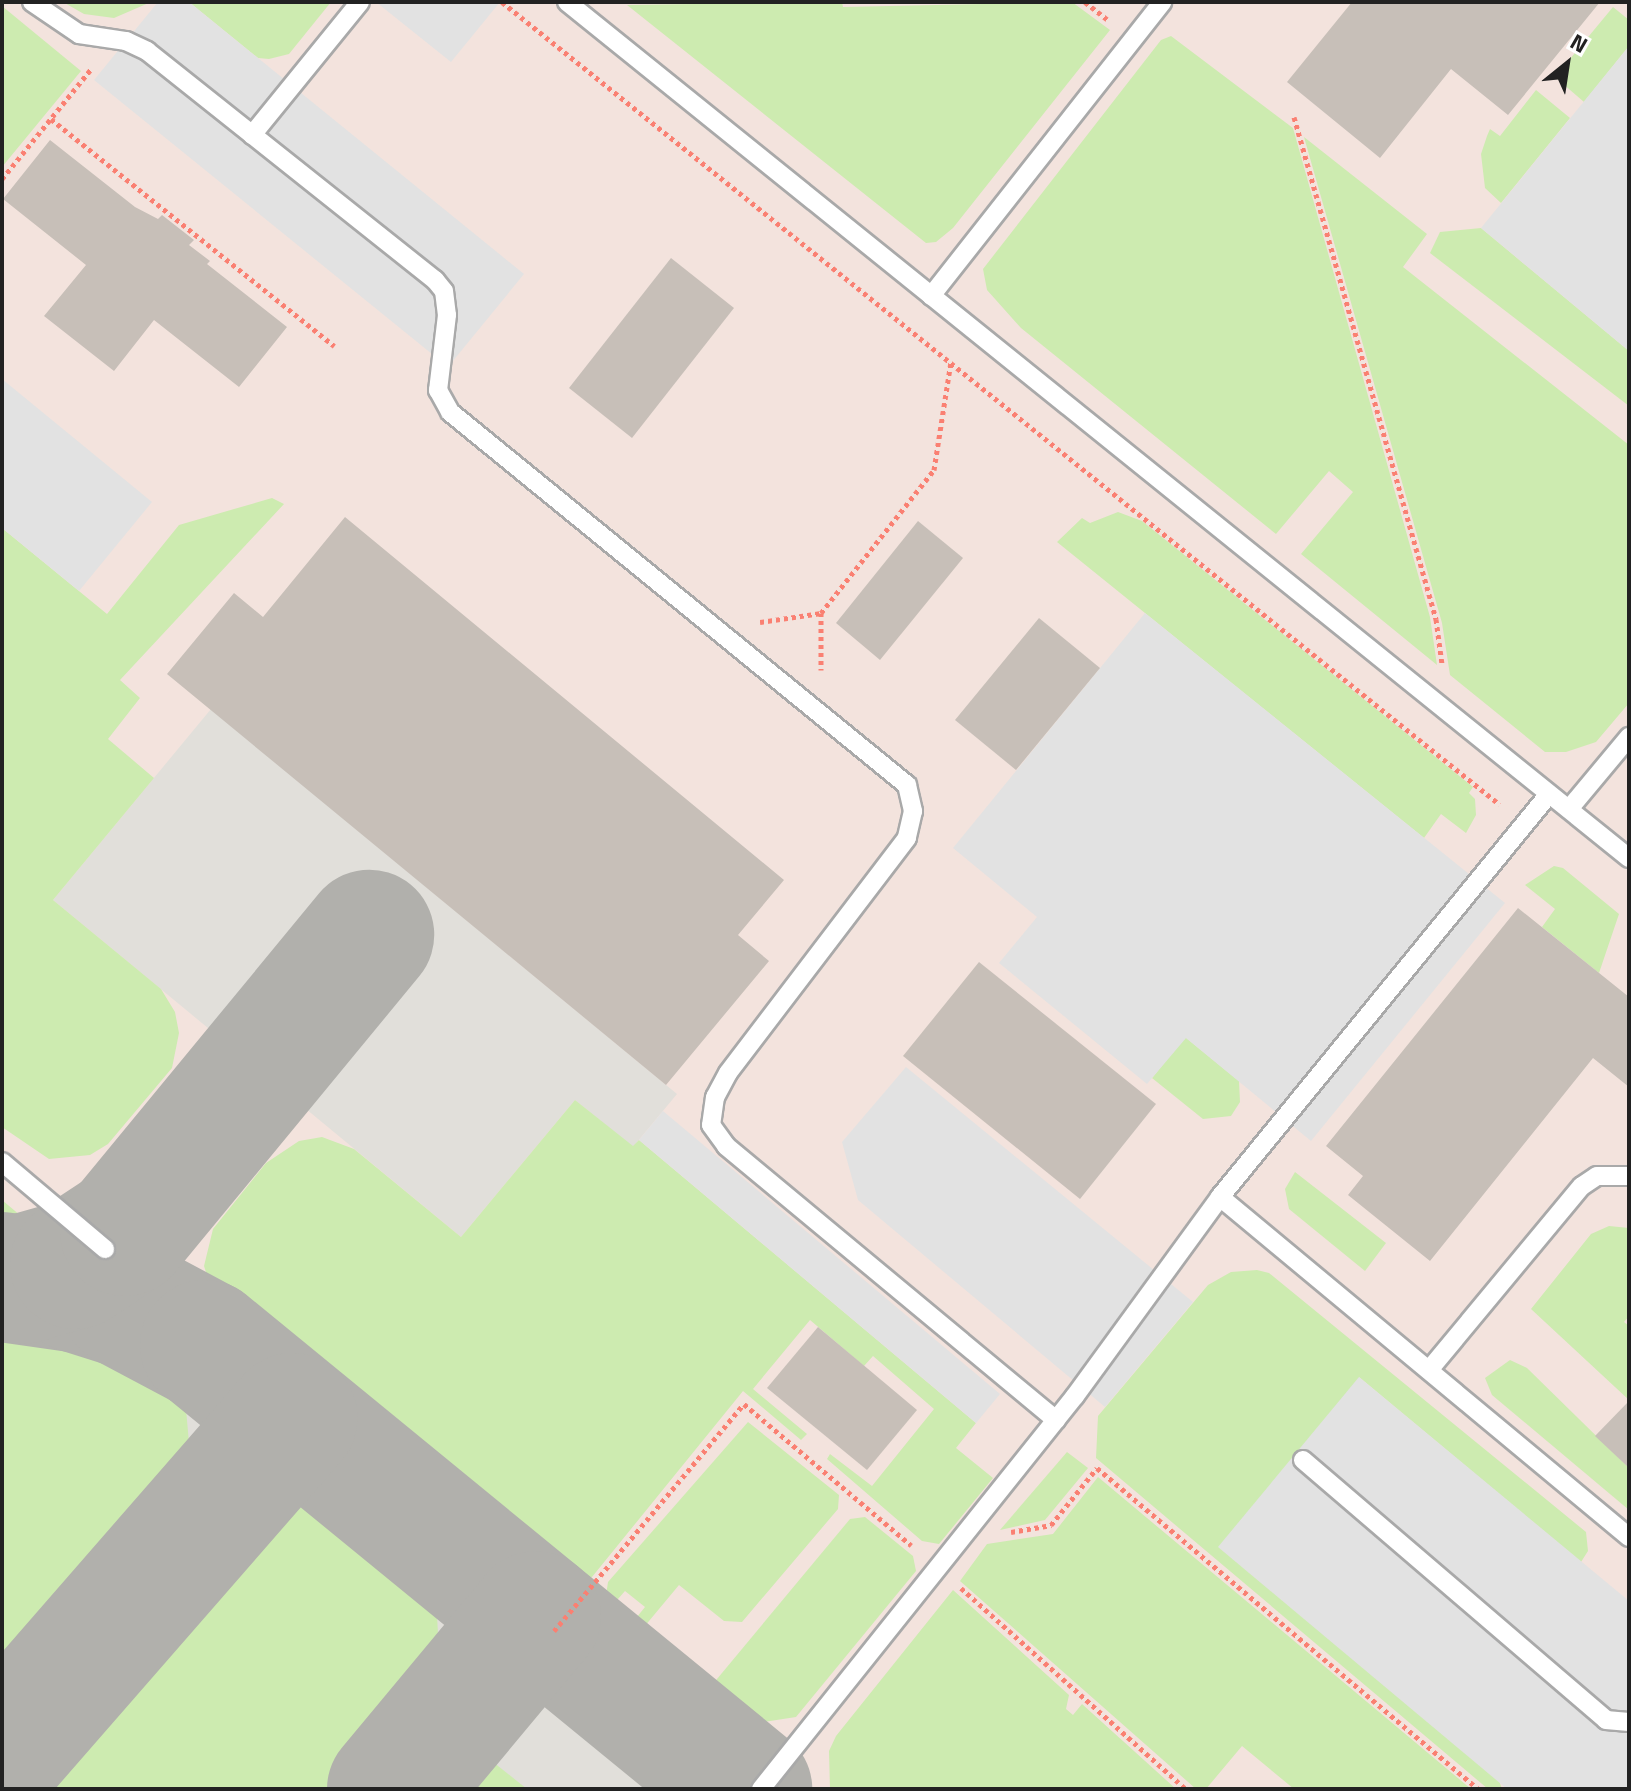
<!DOCTYPE html>
<html>
<head>
<meta charset="utf-8">
<style>
  body { margin:0 }
  #map { position:relative; width:1631px; height:1791px; overflow:hidden; background:#f2efe9; font-family:"Titillium Web",sans-serif }
  div>[style] { position:absolute }
  .military>* { inset:0; background:#f3e3dd }
  .airport>* { inset:0; background:#e1dfda }
  .grass>* { inset:0; background:#cdebb0 }
  .parking>* { inset:0; background:#e2e2e2 }
  .taxiway>* { height:130px; margin:-65px; padding:0 65px; transform-origin:65px; border-radius:65px; background:#b1b0ac }
  .building>* { inset:0; background:#c7bfb8 }
  .path>* { height:5px; margin-top:-2.5px; transform-origin:0; background:repeating-linear-gradient(90deg,#fa8072 0 4px,transparent 0 8px) }
  .roads { filter:drop-shadow(2px 0 #a9a9a9) drop-shadow(-2px 0 #a9a9a9) drop-shadow(0 2px #a9a9a9) drop-shadow(0 -2px #a9a9a9) }
  .service>* { height:18px; margin:-9px; padding:0 9px; transform-origin:9px; border-radius:9px; background:#fff }
  span { translate:-50% -50%; white-space:nowrap; text-align:center; line-height:1.15; -webkit-text-stroke:6px #fff; paint-order:stroke }
  .frame { position:absolute; inset:0; border:4px solid #222; pointer-events:none }
  .north { position:absolute; left:1527px; top:24px; width:80px; height:80px; -webkit-text-stroke:6px #fff; paint-order:stroke; rotate:30deg; font-size:22px; font-weight:700; line-height:32px; text-align:center; color:#222 }
  .north::after { content:''; display:block; margin:auto; width:28px; height:36px; background:#222; clip-path:polygon(50% 0,100% 100%,50% 72%,0 100%) }
</style>
</head>
<body>
<div id="map">
  <div class="military">
    <div style="clip-path:polygon(2px 2px,1629px 2px,1629px 1789px,815px 1789px,99px 1206px,39px 1240px,2px 1236px)"></div>
  </div>
  <div class="airport">
    <div style="clip-path:polygon(211px 709px,677px 1094px,633px 1147px,575px 1100px,461px 1237px,53px 900px)"></div>
    <div style="clip-path:polygon(99px 1205px,815px 1789px,2px 1789px,2px 1236px,39px 1240px)"></div>
  </div>
  <div class="grass">
    <div style="clip-path:polygon(63px 2px,151px 2px,114px 18px,84px 14px)"></div>
    <div style="clip-path:polygon(189px 2px,331px 2px,289px 54px,269px 59px,258px 58px)"></div>
    <div style="clip-path:polygon(842px 2px,843px 7px,1072px 2px,1110px 30px,953px 228px,936px 242px,926px 243px,627px 5px)"></div>
    <div style="clip-path:polygon(2px 6px,81px 71px,2px 167px)"></div>
    <div style="clip-path:polygon(1613px 7px,1629px 20px,1629px 46px,1584px 102px,1555px 77px)"></div>
    <div style="clip-path:polygon(1171px 36px,1293px 128px,1430px 617px,1437px 665px,1301px 554px,1353px 492px,1329px 471px,1276px 534px,1021px 328px,987px 290px,983px 269px,1161px 40px)"></div>
    <div style="clip-path:polygon(1536px 90px,1570px 118px,1501px 203px,1485px 188px,1481px 154px,1487px 136px,1490px 129px,1500px 136px)"></div>
    <div style="clip-path:polygon(1304px 137px,1427px 234px,1403px 267px,1629px 445px,1629px 703px,1596px 742px,1566px 752px,1545px 752px,1450px 675px,1442px 623px)"></div>
    <div style="clip-path:polygon(1481px 228px,1629px 351px,1629px 406px,1430px 253px,1440px 232px)"></div>
    <div style="clip-path:polygon(272px 498px,284px 504px,120px 680px,140px 698px,108px 739px,154px 778px,53px 900px,161px 989px,175px 1012px,179px 1033px,172px 1068px,108px 1144px,90px 1155px,49px 1159px,2px 1127px,2px 528px,107px 614px,179px 525px)"></div>
    <div style="clip-path:polygon(1118px 512px,1142px 521px,1473px 787px,1469px 793px,1475px 799px,1476px 815px,1466px 833px,1441px 814px,1424px 838px,1057px 542px,1082px 518px,1090px 523px)"></div>
    <div style="clip-path:polygon(1554px 866px,1563px 868px,1619px 914px,1599px 973px,1542px 927px,1555px 909px,1525px 885px)"></div>
    <div style="clip-path:polygon(1185px 1037px,1239px 1081px,1240px 1102px,1231px 1116px,1203px 1119px,1152px 1078px)"></div>
    <div style="clip-path:polygon(575px 1100px,633px 1146px,639px 1140px,976px 1423px,956px 1448px,993px 1478px,939px 1544px,922px 1541px,827px 1459px,830px 1454px,872px 1486px,934px 1409px,873px 1356px,864px 1366px,810px 1320px,753px 1389px,807px 1434px,801px 1440px,743px 1391px,592px 1577px,584px 1584px,565px 1585px,215px 1300px,204px 1266px,213px 1229px,266px 1163px,299px 1141px,322px 1137px,354px 1149px,461px 1237px)"></div>
    <div style="clip-path:polygon(1295px 1172px,1386px 1243px,1365px 1271px,1289px 1209px,1285px 1189px)"></div>
    <div style="clip-path:polygon(2px 1200px,46px 1237px,2px 1236px)"></div>
    <div style="clip-path:polygon(1609px 1226px,1629px 1228px,1629px 1316px,1624px 1322px,1629px 1326px,1629px 1400px,1531px 1309px,1591px 1234px)"></div>
    <div style="clip-path:polygon(1257px 1270px,1269px 1273px,1586px 1532px,1588px 1551px,1581px 1562px,1359px 1377px,1502px 1789px,1488px 1789px,1096px 1458px,1098px 1416px,1208px 1285px,1231px 1272px)"></div>
    <div style="clip-path:polygon(2px 1325px,83px 1335px,152px 1364px,184px 1387px,191px 1465px,2px 1695px)"></div>
    <div style="clip-path:polygon(1510px 1360px,1527px 1368px,1629px 1468px,1629px 1510px,1492px 1395px,1485px 1378px)"></div>
    <div style="clip-path:polygon(748px 1422px,839px 1495px,838px 1509px,742px 1622px,724px 1621px,679px 1585px,639px 1633px,624px 1633px,645px 1607px,625px 1591px,603px 1616px,608px 1582px)"></div>
    <div style="clip-path:polygon(1067px 1452px,1088px 1468px,1045px 1520px,1000px 1530px)"></div>
    <div style="clip-path:polygon(1098px 1477px,1471px 1789px,1294px 1789px,1242px 1746px,1206px 1789px,1196px 1789px,960px 1581px,987px 1544px,1053px 1534px)"></div>
    <div style="clip-path:polygon(322px 1503px,436px 1596px,440px 1672px,342px 1789px,48px 1789px,44px 1755px,247px 1511px)"></div>
    <div style="clip-path:polygon(865px 1517px,913px 1556px,916px 1571px,796px 1717px,737px 1726px,708px 1701px,712px 1685px,850px 1519px)"></div>
    <div style="clip-path:polygon(953px 1590px,1069px 1695px,1066px 1709px,1073px 1715px,1082px 1704px,1176px 1789px,830px 1789px,829px 1751px,836px 1736px)"></div>
    <div style="clip-path:polygon(473px 1746px,527px 1789px,436px 1789px)"></div>
  </div>
  <div class="parking">
    <div style="clip-path:polygon(158px 2px,189px 2px,524px 274px,448px 367px,94px 80px)"></div>
    <div style="clip-path:polygon(376px 2px,500px 2px,451px 62px)"></div>
    <div style="clip-path:polygon(1629px 46px,1629px 351px,1481px 228px)"></div>
    <div style="clip-path:polygon(2px 379px,152px 502px,79px 591px,2px 528px)"></div>
    <div style="clip-path:polygon(1145px 613px,1505px 903px,1311px 1141px,1186px 1038px,1147px 1084px,999px 963px,1037px 917px,953px 848px)"></div>
    <div style="clip-path:polygon(906px 1067px,1193px 1302px,1105px 1407px,858px 1200px,842px 1142px)"></div>
    <div style="clip-path:polygon(663px 1111px,1000px 1394px,976px 1423px,639px 1140px)"></div>
    <div style="clip-path:polygon(1359px 1377px,1629px 1601px,1629px 1789px,1507px 1789px,1218px 1547px)"></div>
  </div>
  <div class="taxiway">
    <div style="left:2px;top:1277px;width:78px;rotate:8.1deg"></div>
    <div style="left:79px;top:1288px;width:49px;rotate:17.7deg"></div>
    <div style="left:126px;top:1303px;width:89px;rotate:28deg"></div>
    <div style="left:205px;top:1345px;width:701px;rotate:39.32deg"></div>
    <div style="left:22px;top:1279px;width:55px;rotate:-15.8deg"></div>
    <div style="left:75px;top:1264px;width:60px;rotate:-33.4deg"></div>
    <div style="left:125px;top:1231px;width:384px;rotate:-50.5deg"></div>
    <div style="left:2px;top:1751px;width:442px;rotate:-48.9deg"></div>
    <div style="left:392px;top:1789px;width:225px;rotate:-50.2deg"></div>
  </div>
  <div class="building">
    <div style="clip-path:polygon(1352px 2px,1600px 2px,1508px 115px,1451px 69px,1380px 158px,1287px 82px)"></div>
    <div style="clip-path:polygon(50px 140px,135px 207px,158px 219px,162px 215px,194px 240px,189px 245px,210px 261px,207px 264px,287px 327px,239px 387px,154px 320px,114px 371px,44px 316px,86px 265px,3px 199px)"></div>
    <div style="clip-path:polygon(671px 258px,734px 308px,632px 438px,569px 388px)"></div>
    <div style="clip-path:polygon(345px 517px,784px 880px,738px 935px,769px 961px,666px 1085px,167px 674px,234px 593px,263px 617px)"></div>
    <div style="clip-path:polygon(918px 521px,963px 558px,880px 660px,836px 623px)"></div>
    <div style="clip-path:polygon(1039px 618px,1100px 668px,1016px 770px,955px 720px)"></div>
    <div style="clip-path:polygon(1518px 908px,1629px 997px,1629px 1087px,1593px 1058px,1430px 1261px,1348px 1195px,1363px 1176px,1326px 1146px)"></div>
    <div style="clip-path:polygon(979px 962px,1156px 1104px,1080px 1199px,903px 1056px)"></div>
    <div style="clip-path:polygon(818px 1327px,917px 1410px,867px 1470px,767px 1388px)"></div>
    <div style="clip-path:polygon(1629px 1401px,1629px 1468px,1595px 1436px)"></div>
  </div>
  <div class="path">
    <div style="left:502px;top:2px;width:1280px;rotate:38.81deg"></div>
    <div style="left:1085px;top:2px;width:28px;rotate:38deg"></div>
    <div style="left:1294px;top:117px;width:522px;rotate:74.21deg"></div>
    <div style="left:1436px;top:619px;width:45px;rotate:82.4deg"></div>
    <div style="left:51px;top:119px;width:363px;rotate:38.7deg"></div>
    <div style="left:2px;top:179px;width:143px;rotate:-51deg"></div>
    <div style="left:821px;top:613px;width:182px;rotate:-51.7deg"></div>
    <div style="left:934px;top:470px;width:109px;rotate:-81.1deg"></div>
    <div style="left:760px;top:622px;width:62px;rotate:-8.4deg"></div>
    <div style="left:821px;top:613px;width:57px;rotate:90deg"></div>
    <div style="left:1011px;top:1532px;width:41px;rotate:-9.9deg"></div>
    <div style="left:1051px;top:1525px;width:73px;rotate:-51.1deg"></div>
    <div style="left:1097px;top:1468px;width:498px;rotate:40.1deg"></div>
    <div style="left:961px;top:1588px;width:302px;rotate:41.8deg"></div>
    <div style="left:554px;top:1631px;width:296px;rotate:-50.1deg"></div>
    <div style="left:744px;top:1404px;width:219px;rotate:40.2deg"></div>
  </div>
  <div class="roads">
    <div class="service">
      <div style="left:32px;top:2px;width:57px;rotate:34.2deg"></div>
      <div style="left:79px;top:34px;width:48px;rotate:8.5deg"></div>
      <div style="left:126px;top:41px;width:23px;rotate:25deg"></div>
      <div style="left:147px;top:51px;width:368px;rotate:38.5deg"></div>
      <div style="left:435px;top:280px;width:14px;rotate:51deg"></div>
      <div style="left:444px;top:291px;width:24px;rotate:83deg"></div>
      <div style="left:447px;top:315px;width:76px;rotate:96.8deg"></div>
      <div style="left:438px;top:390px;width:25px;rotate:61deg"></div>
      <div style="left:450px;top:412px;width:590px;rotate:39.22deg"></div>
      <div style="left:907px;top:785px;width:27px;rotate:77deg"></div>
      <div style="left:913px;top:811px;width:28px;rotate:103deg"></div>
      <div style="left:907px;top:838px;width:295px;rotate:127.3deg"></div>
      <div style="left:728px;top:1073px;width:27px;rotate:118deg"></div>
      <div style="left:715px;top:1097px;width:28px;rotate:98deg"></div>
      <div style="left:711px;top:1125px;width:26px;rotate:54deg"></div>
      <div style="left:726px;top:1146px;width:429px;rotate:39.7deg"></div>
      <div style="left:567px;top:2px;width:1364px;rotate:38.87deg"></div>
      <div style="left:252px;top:135px;width:171px;rotate:-50.9deg"></div>
      <div style="left:931px;top:296px;width:374px;rotate:-51.8deg"></div>
      <div style="left:1569px;top:809px;width:94px;rotate:-50.2deg"></div>
      <div style="left:2px;top:1162px;width:135px;rotate:40.2deg"></div>
      <div style="left:1220px;top:1197px;width:532px;rotate:39.74deg"></div>
      <div style="left:1429px;top:1370px;width:239px;rotate:-50.3deg"></div>
      <div style="left:1582px;top:1186px;width:18px;rotate:-34deg"></div>
      <div style="left:1597px;top:1176px;width:32px"></div>
      <div style="left:1303px;top:1460px;width:399px;rotate:40.6deg"></div>
      <div style="left:1606px;top:1720px;width:23px;rotate:5deg"></div>
      <div style="left:761px;top:1789px;width:503px;rotate:-51.38deg"></div>
      <div style="left:1075px;top:1396px;width:246px;rotate:-53.9deg"></div>
      <div style="left:1220px;top:1197px;width:520px;rotate:-50.77deg"></div>
    </div>
  </div>
  <div class="frame"></div>
  <div class="north">N</div>
</div>
</body>
</html>
